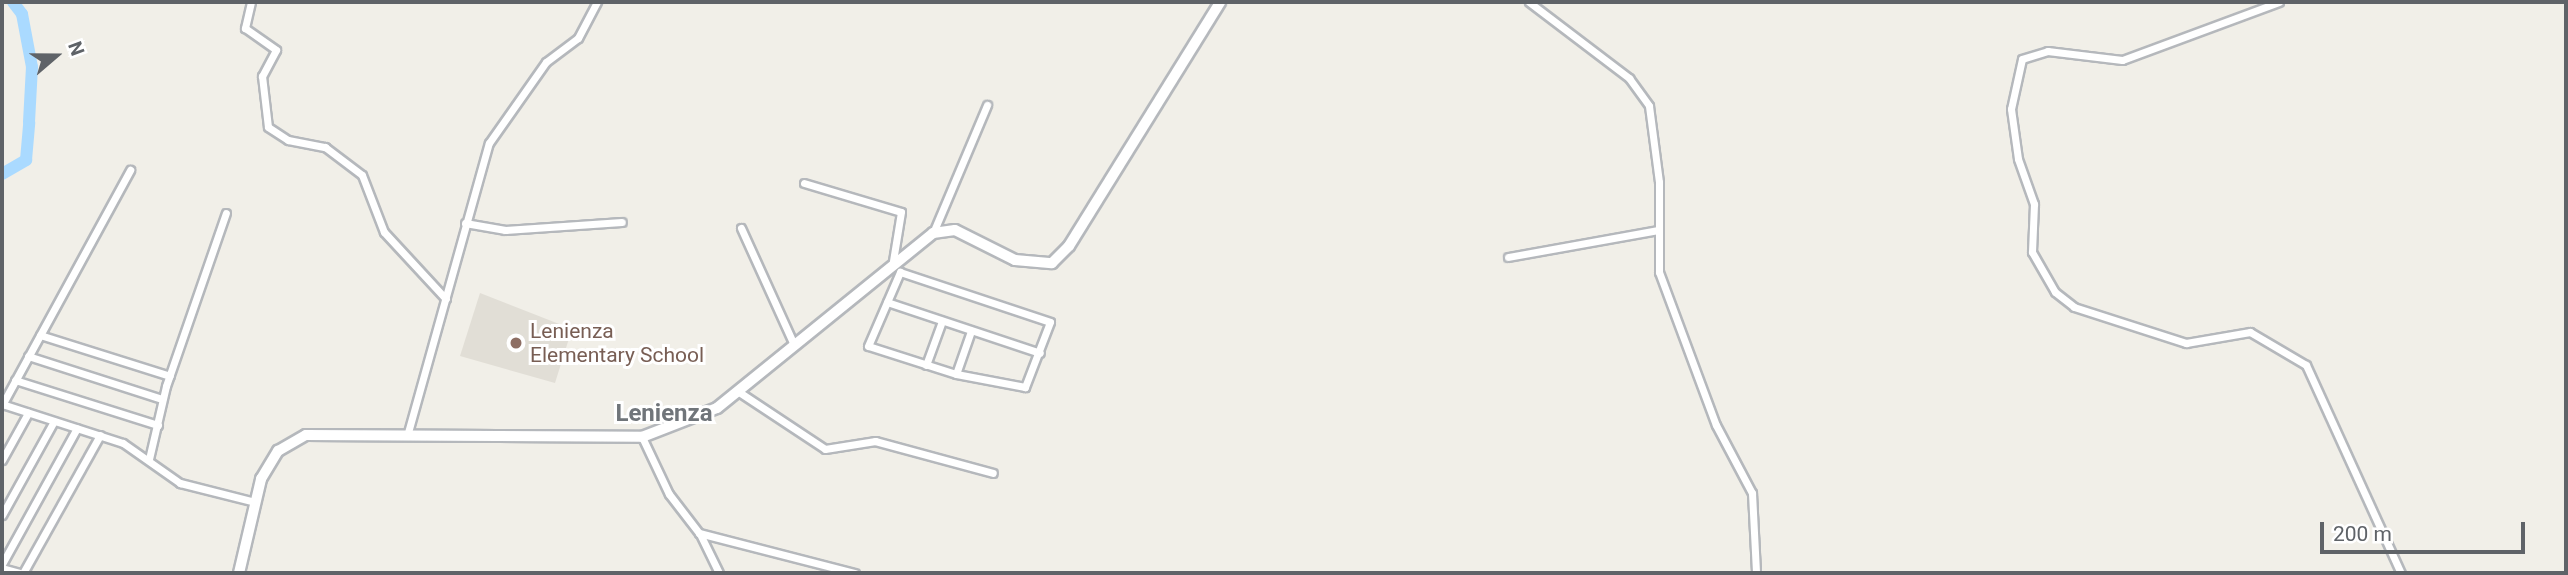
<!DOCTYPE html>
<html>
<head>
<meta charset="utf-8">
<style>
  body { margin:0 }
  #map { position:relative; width:2568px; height:575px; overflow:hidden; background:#f1efe8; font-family:Roboto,sans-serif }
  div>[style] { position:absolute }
  .education>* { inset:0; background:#e1ded6 }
  .stream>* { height:2px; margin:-1px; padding:0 1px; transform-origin:1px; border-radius:1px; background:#aadaff }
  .river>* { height:12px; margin:-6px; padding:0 6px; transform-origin:6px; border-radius:6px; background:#aadaff }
  .roads { filter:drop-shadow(2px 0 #b5b8bc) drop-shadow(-2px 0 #b5b8bc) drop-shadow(0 2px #b5b8bc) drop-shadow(0 -2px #b5b8bc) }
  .street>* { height:7px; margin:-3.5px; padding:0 3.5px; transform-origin:3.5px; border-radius:3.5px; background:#fff }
  .secondary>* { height:10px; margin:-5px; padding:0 5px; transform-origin:5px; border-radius:5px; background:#fff }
  .dots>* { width:19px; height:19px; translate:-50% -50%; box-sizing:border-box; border:4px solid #fff; border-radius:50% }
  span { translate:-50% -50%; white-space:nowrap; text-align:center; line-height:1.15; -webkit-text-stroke:6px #fff; paint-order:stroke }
  .education-label { font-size:21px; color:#785e54 }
  .left { translate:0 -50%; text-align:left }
  .quarter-label { font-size:24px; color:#70757a; font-weight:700 }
  .frame { position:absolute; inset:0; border:4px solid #5f6368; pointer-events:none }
  .north { position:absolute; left:21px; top:21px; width:70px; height:70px; -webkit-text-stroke:5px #fff; paint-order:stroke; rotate:70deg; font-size:19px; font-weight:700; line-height:28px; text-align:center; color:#5f6368 }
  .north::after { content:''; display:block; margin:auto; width:24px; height:32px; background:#5f6368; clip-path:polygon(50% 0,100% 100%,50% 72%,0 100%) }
  .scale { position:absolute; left:2320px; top:522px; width:205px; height:32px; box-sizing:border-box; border:4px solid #5f6368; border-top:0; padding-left:9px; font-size:21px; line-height:24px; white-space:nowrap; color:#5f6368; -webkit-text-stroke:5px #fff; paint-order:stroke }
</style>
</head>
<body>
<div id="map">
  <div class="education">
    <div style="clip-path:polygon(480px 293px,572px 329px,555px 383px,460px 356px)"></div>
  </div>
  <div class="stream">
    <div style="left:14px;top:4px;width:3px;rotate:-45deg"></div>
  </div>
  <div class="river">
    <div style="left:2px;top:174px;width:28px;rotate:-30deg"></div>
    <div style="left:26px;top:160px;width:38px;rotate:-85deg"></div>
    <div style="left:29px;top:122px;width:55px;rotate:-86.9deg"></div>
    <div style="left:32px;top:67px;width:54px;rotate:-100.7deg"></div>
    <div style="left:22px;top:14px;width:15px;rotate:-127deg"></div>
  </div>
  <div class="roads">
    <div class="street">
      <div style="left:251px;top:2px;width:27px;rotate:103deg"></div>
      <div style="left:245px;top:28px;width:38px;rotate:35deg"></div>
      <div style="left:276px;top:50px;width:30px;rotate:118deg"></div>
      <div style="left:262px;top:76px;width:51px;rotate:83.3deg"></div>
      <div style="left:268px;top:127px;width:24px;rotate:33deg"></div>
      <div style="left:288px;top:140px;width:38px;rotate:11deg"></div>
      <div style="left:325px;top:147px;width:46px;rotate:37.1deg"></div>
      <div style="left:362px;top:175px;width:61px;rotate:68.9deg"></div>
      <div style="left:384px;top:232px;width:91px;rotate:47.2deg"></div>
      <div style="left:1529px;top:2px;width:126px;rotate:37.2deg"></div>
      <div style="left:1629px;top:78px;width:34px;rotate:54deg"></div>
      <div style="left:1649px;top:106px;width:77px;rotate:82.5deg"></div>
      <div style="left:1659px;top:182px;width:90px;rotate:90deg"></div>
      <div style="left:1659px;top:272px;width:163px;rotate:69.6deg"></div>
      <div style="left:1716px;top:425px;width:77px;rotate:62.1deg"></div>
      <div style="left:1752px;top:493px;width:80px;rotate:87.1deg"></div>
      <div style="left:2279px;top:2px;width:167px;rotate:159.7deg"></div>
      <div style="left:2122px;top:60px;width:75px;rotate:-173.1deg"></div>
      <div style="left:2048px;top:51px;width:27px;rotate:163deg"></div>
      <div style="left:2022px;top:59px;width:51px;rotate:102.4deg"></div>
      <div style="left:2011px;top:109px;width:50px;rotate:82deg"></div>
      <div style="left:2018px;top:159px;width:48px;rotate:70.4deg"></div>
      <div style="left:2034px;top:204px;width:48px;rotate:92.4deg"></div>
      <div style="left:2032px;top:252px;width:46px;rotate:60.1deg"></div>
      <div style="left:2055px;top:292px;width:24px;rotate:38deg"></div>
      <div style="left:2074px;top:307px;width:118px;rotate:17.8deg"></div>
      <div style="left:2186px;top:343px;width:65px;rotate:-9.8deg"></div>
      <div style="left:2250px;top:332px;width:65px;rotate:30.5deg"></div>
      <div style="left:2306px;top:365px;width:229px;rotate:65.5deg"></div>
      <div style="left:804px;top:183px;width:101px;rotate:16.6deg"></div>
      <div style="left:901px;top:212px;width:50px;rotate:99.3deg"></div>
      <div style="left:465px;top:223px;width:41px;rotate:9.9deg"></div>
      <div style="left:505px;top:230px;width:117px;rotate:-3.9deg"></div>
      <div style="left:741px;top:228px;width:128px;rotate:65.6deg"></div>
      <div style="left:933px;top:233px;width:139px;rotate:-67.1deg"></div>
      <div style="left:1508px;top:257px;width:152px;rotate:-10.2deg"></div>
      <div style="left:900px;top:272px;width:158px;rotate:18.4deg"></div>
      <div style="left:1050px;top:322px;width:70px;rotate:111deg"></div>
      <div style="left:1025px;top:387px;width:70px;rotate:-169.3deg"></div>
      <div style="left:956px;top:374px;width:92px;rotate:-162.3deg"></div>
      <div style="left:868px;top:346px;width:81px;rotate:-66.6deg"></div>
      <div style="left:887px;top:302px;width:161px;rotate:18.4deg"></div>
      <div style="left:40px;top:335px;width:136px;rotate:17.5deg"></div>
      <div style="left:28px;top:356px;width:141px;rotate:17.8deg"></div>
      <div style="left:926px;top:365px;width:47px;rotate:-70deg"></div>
      <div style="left:956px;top:374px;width:46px;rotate:-70.8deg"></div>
      <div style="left:15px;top:380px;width:150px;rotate:17.5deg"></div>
      <div style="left:739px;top:392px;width:103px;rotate:33.5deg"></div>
      <div style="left:825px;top:449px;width:51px;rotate:-9.1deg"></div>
      <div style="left:875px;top:441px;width:122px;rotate:15.2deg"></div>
      <div style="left:2px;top:404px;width:127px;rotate:17.9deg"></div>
      <div style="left:123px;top:443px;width:70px;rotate:35.1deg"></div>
      <div style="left:180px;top:483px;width:77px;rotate:14.2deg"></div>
      <div style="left:2px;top:405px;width:268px;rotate:-61.4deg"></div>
      <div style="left:407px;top:436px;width:304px;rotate:-74.4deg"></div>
      <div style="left:489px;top:143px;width:99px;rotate:-54.9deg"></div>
      <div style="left:546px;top:62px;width:40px;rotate:-37deg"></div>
      <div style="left:578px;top:38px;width:41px;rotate:-62.2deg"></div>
      <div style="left:642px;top:437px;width:63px;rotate:64.7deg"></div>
      <div style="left:669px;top:494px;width:49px;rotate:52.4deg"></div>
      <div style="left:699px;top:533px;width:161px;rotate:14.4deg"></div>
      <div style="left:149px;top:459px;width:75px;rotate:-76.9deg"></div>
      <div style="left:166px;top:386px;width:183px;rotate:-70.9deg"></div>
      <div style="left:2px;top:460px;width:54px;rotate:-61deg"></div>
      <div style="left:2px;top:515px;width:107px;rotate:-61deg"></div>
      <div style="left:700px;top:534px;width:43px;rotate:64deg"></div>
      <div style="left:2px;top:564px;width:155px;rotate:-61.1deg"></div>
      <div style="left:2px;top:568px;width:18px;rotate:16deg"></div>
      <div style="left:23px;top:573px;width:158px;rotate:-60.8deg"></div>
    </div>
    <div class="secondary">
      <div style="left:239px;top:573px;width:97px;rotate:-76.8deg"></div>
      <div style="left:261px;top:479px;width:33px;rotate:-59deg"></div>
      <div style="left:278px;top:451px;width:32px;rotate:-30deg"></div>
      <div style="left:306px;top:435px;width:336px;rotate:0.3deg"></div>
      <div style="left:642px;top:437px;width:80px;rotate:-21.1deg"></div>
      <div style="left:717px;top:408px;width:278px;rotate:-39deg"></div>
      <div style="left:933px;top:233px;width:22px;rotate:-8deg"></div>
      <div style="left:955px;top:230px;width:67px;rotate:26.6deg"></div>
      <div style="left:1015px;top:260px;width:37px;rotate:5deg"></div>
      <div style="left:1052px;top:263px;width:24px;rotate:-45deg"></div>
      <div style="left:1069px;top:246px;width:287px;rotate:-58.2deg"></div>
    </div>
  </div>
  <div class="dots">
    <div style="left:516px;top:343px;background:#8d6e63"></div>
  </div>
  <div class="education-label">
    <span class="left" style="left:530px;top:343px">Lenienza<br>Elementary School</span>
  </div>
  <div class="quarter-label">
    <span style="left:664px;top:414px">Lenienza</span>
  </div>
  <div class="frame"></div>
  <div class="north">N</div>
  <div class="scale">200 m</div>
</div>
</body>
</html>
